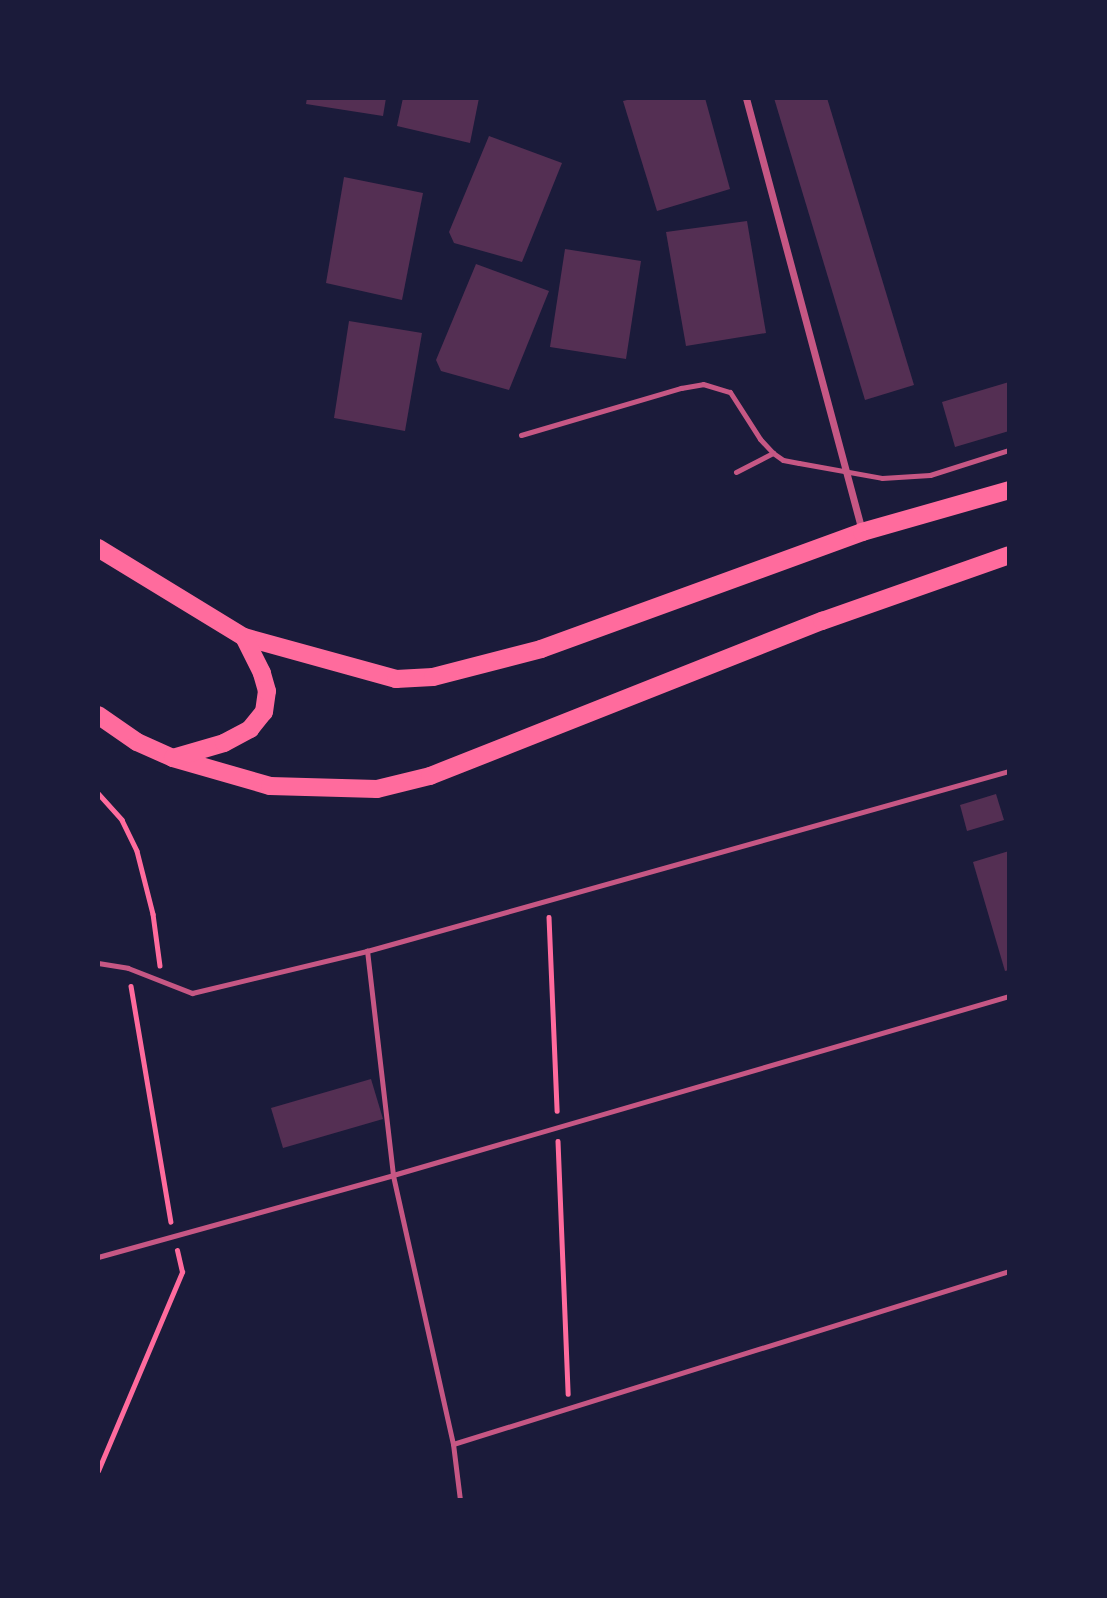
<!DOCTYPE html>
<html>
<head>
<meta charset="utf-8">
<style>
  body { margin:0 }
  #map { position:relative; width:1107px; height:1598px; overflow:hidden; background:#1b1b3a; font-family:Merriweather,serif }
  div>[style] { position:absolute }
  .building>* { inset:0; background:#542f53 }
  .path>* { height:4.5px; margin:-2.25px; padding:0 2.25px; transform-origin:2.25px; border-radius:2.25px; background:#ff6b9d }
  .service>* { height:5px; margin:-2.5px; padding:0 2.5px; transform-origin:2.5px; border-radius:2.5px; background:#c65784 }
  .minor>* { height:7px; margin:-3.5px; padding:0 3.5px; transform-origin:3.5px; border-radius:3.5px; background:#c65784 }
  .primary>* { height:18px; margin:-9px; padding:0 9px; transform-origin:9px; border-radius:9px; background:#ff6b9d }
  span { translate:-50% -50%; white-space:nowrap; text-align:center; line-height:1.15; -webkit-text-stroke:7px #1b1b3a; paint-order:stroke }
  .frame { position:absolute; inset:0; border:100px solid #1b1b3a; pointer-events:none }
</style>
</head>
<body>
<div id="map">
  <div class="building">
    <div style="clip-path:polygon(307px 98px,386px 98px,383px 116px,306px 104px)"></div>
    <div style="clip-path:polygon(403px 98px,479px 98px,470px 143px,397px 126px)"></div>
    <div style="clip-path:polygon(635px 98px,705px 98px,730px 189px,657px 211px,623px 101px)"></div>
    <div style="clip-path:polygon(774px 98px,827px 98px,914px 385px,865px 400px)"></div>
    <div style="clip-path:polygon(489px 136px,562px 163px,522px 262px,454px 243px,449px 232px)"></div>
    <div style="clip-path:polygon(344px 177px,423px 193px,402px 300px,326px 283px)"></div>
    <div style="clip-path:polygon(747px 221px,766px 333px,686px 346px,666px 232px)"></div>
    <div style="clip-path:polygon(565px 249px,641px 261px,626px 359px,550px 347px)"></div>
    <div style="clip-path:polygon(476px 264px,549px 291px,509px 390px,441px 371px,436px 360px)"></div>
    <div style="clip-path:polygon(349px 321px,422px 333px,405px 431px,334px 418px)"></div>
    <div style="clip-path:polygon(1009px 382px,1009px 431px,955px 447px,942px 402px)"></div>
    <div style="clip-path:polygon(996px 794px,1004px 820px,967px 831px,960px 805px)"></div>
    <div style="clip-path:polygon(1009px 851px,1009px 970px,1005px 971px,973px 862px)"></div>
    <div style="clip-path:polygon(371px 1079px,383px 1119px,283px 1148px,271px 1108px)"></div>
  </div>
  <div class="path">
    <div style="left:98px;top:793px;width:36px;rotate:48deg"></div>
    <div style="left:122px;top:820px;width:34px;rotate:64deg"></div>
    <div style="left:137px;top:851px;width:65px;rotate:75.7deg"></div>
    <div style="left:153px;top:914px;width:52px;rotate:82.3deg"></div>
    <div style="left:549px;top:917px;width:194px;rotate:87.6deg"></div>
    <div style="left:131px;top:986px;width:239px;rotate:80.4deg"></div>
    <div style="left:558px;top:1141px;width:253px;rotate:87.7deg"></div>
    <div style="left:98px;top:1471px;width:216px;rotate:-67.1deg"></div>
    <div style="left:182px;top:1272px;width:22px;rotate:-103deg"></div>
  </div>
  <div class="service">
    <div style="left:521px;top:435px;width:167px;rotate:-16.4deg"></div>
    <div style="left:681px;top:388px;width:22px;rotate:-10deg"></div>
    <div style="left:703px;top:384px;width:28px;rotate:17deg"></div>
    <div style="left:730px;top:392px;width:56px;rotate:57.4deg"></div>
    <div style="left:760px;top:439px;width:19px;rotate:47deg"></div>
    <div style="left:773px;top:453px;width:12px;rotate:35deg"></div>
    <div style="left:783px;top:460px;width:16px;rotate:11deg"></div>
    <div style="left:799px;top:463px;width:84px;rotate:10.2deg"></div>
    <div style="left:882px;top:478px;width:48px;rotate:-3.6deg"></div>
    <div style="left:930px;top:475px;width:83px;rotate:-17.6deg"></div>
    <div style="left:736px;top:472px;width:42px;rotate:-27.2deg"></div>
    <div style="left:98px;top:963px;width:30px;rotate:9deg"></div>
    <div style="left:128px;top:968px;width:69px;rotate:21.3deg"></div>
    <div style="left:192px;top:993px;width:180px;rotate:-13.5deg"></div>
    <div style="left:98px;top:1257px;width:306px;rotate:-15.5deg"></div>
    <div style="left:393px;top:1175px;width:641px;rotate:-16.2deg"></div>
    <div style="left:453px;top:1444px;width:582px;rotate:-17.28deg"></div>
    <div style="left:460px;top:1500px;width:56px;rotate:-97.1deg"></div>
    <div style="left:453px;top:1444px;width:276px;rotate:-102.6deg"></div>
    <div style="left:393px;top:1175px;width:226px;rotate:-96.6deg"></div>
    <div style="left:367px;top:951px;width:667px;rotate:-15.66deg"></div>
  </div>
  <div class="minor">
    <div style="left:746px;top:98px;width:447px;rotate:75deg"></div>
  </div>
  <div class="primary">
    <div style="left:98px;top:548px;width:171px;rotate:31.4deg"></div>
    <div style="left:244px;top:637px;width:158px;rotate:15.4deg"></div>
    <div style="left:396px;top:679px;width:37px;rotate:-3deg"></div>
    <div style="left:433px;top:677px;width:112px;rotate:-14.5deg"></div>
    <div style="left:541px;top:649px;width:342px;rotate:-20deg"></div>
    <div style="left:862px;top:532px;width:153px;rotate:-15.9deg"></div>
    <div style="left:98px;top:715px;width:47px;rotate:34.7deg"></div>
    <div style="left:137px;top:742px;width:39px;rotate:24deg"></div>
    <div style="left:173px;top:758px;width:101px;rotate:16.1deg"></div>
    <div style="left:270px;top:786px;width:107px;rotate:1.6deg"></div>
    <div style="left:377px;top:789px;width:55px;rotate:-13.8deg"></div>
    <div style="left:430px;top:776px;width:422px;rotate:-21.6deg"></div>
    <div style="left:822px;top:621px;width:198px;rotate:-19.4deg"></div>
    <div style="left:173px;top:758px;width:53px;rotate:-16.4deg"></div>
    <div style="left:224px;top:743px;width:30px;rotate:-28deg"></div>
    <div style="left:250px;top:729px;width:22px;rotate:-51deg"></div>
    <div style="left:264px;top:712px;width:21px;rotate:-82deg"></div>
    <div style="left:267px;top:691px;width:19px;rotate:-106deg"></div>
    <div style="left:262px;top:673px;width:40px;rotate:-116.6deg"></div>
  </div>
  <div class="frame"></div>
</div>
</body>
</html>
